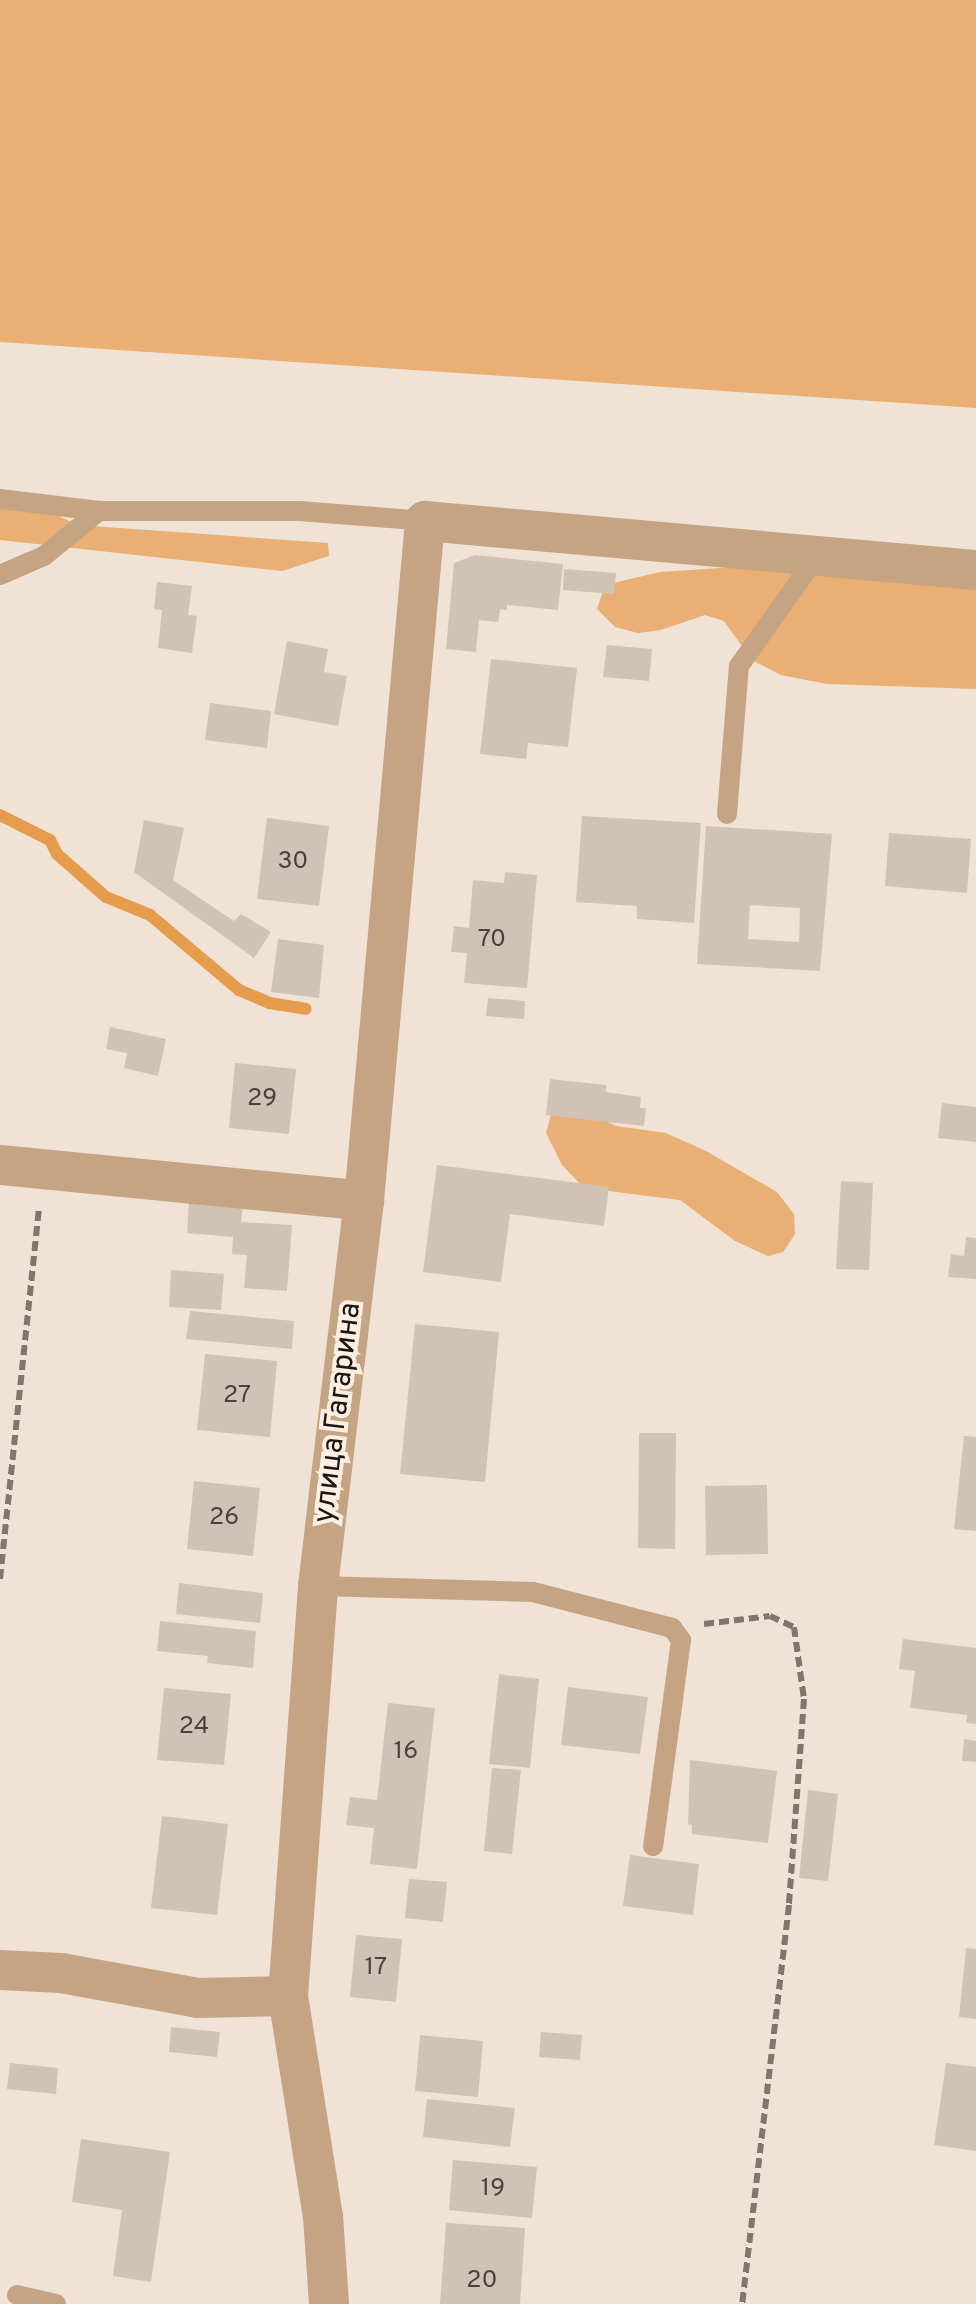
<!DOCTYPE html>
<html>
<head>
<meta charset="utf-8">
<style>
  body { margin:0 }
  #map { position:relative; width:976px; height:2304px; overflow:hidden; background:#f0e2d5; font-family:Overpass,sans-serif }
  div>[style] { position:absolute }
  .green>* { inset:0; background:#e9af75 }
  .stream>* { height:12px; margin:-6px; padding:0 6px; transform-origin:6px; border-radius:6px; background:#e59c4c }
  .building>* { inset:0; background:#d0c3b5 }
  .path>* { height:6px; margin-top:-3px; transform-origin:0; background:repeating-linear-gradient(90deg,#7f766d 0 10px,transparent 0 15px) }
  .lane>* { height:20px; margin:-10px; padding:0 10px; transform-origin:10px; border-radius:10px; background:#c5a484 }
  .street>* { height:40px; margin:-20px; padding:0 20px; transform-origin:20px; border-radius:20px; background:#c5a484 }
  span { translate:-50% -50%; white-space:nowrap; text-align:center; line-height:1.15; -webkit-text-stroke:8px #feefe2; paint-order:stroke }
  .number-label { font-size:25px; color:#49423c }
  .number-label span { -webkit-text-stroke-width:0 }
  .street-label { font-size:30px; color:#1c1713 }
</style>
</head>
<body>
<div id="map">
  <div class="green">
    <div style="clip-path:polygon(0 0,976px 0,976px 408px,0 342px)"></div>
    <div style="clip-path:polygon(0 489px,78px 525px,328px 543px,329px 556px,282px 571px,0 540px)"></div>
    <div style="clip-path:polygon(751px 566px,976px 581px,976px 689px,827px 684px,781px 675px,752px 660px,724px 621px,705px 615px,661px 630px,638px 633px,615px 627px,597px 609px,605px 585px,660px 572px)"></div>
    <div style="clip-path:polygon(551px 1115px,598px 1117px,616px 1126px,666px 1133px,706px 1151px,777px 1192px,794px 1214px,795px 1234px,783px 1252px,768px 1256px,735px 1241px,680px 1200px,584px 1188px,562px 1165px,546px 1133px)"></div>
  </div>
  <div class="stream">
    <div style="left:0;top:815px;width:56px;rotate:26.6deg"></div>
    <div style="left:50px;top:840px;width:16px;rotate:63deg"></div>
    <div style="left:57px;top:854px;width:65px;rotate:41.3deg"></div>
    <div style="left:106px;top:897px;width:48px;rotate:22.2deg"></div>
    <div style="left:150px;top:915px;width:116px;rotate:40.1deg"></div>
    <div style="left:239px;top:990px;width:33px;rotate:23deg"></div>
    <div style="left:269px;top:1003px;width:37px;rotate:9deg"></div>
  </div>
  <div class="building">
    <div style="clip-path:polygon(475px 555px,563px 564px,558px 610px,507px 605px,507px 610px,500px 609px,498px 622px,479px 620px,476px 652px,446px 649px,454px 563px)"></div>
    <div style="clip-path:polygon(564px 569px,616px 573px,614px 594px,563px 590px)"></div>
    <div style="clip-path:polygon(157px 582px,192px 586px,188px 615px,197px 616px,192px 653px,158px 648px,162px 610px,154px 609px)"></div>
    <div style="clip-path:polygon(287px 641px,328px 649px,324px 672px,347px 676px,338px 726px,274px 714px)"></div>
    <div style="clip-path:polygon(607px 645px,652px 649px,649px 681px,603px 677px)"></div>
    <div style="clip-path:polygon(491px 659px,577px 668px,568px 747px,528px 743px,526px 759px,480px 754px)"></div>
    <div style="clip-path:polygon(210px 703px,271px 711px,267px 748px,205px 740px)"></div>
    <div style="clip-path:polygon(582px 816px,701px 823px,694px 923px,637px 919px,637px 906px,576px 902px)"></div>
    <div style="clip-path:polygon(267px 818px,329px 826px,319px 906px,257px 899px)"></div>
    <div style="clip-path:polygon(144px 820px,184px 828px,173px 880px,234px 921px,241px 914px,271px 932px,254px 958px,134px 872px)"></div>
    <div style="clip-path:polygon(evenodd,706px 826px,832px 834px,820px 971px,697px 964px,706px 826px,750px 905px,800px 908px,799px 942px,748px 939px,750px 905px)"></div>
    <div style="clip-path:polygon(889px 833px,971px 839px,967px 893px,885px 886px)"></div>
    <div style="clip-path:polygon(505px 872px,537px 875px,527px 988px,464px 983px,467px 953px,451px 952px,454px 926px,469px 928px,473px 880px,504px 883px)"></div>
    <div style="clip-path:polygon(278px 939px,324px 945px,319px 998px,271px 992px)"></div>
    <div style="clip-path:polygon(488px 998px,525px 1001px,524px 1019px,486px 1016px)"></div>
    <div style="clip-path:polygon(110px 1027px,166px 1039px,158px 1076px,124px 1068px,127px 1053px,106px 1049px)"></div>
    <div style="clip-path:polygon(235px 1063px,296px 1069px,289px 1134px,229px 1128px)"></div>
    <div style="clip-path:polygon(550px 1079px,606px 1085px,606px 1092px,641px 1097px,640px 1108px,646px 1108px,644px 1126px,546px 1115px)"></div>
    <div style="clip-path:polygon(942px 1103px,976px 1107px,976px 1142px,938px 1138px)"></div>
    <div style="clip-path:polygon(437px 1165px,609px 1187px,604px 1226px,510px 1214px,501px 1282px,423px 1272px)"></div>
    <div style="clip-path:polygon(841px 1181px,873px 1183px,869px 1270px,836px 1269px)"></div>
    <div style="clip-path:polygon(189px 1201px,243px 1205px,241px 1222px,292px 1225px,287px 1291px,244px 1288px,247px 1255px,232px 1254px,233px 1237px,187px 1233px)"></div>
    <div style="clip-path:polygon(966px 1237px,976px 1238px,976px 1279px,948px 1277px,951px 1254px,964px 1256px)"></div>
    <div style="clip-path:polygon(171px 1270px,224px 1274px,221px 1310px,169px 1307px)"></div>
    <div style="clip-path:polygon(190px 1311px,294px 1321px,292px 1349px,186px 1339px)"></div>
    <div style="clip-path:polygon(415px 1324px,499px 1332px,485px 1482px,400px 1474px)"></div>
    <div style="clip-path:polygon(205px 1354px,277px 1361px,270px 1437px,197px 1430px)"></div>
    <div style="clip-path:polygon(639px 1433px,676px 1433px,675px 1549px,638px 1548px)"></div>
    <div style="clip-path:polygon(964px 1436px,976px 1437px,976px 1531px,954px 1529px)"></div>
    <div style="clip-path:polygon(194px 1481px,260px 1488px,253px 1556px,187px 1549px)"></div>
    <div style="clip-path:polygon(767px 1485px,768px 1554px,706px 1555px,705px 1486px)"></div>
    <div style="clip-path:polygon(179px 1583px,263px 1593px,260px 1623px,176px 1614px)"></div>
    <div style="clip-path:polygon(160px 1621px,256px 1631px,253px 1668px,207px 1663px,208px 1656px,157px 1651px)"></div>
    <div style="clip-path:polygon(903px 1639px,976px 1648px,976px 1724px,966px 1723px,967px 1715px,910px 1708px,915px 1671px,899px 1669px)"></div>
    <div style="clip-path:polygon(499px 1674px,539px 1679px,530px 1768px,489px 1764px)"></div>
    <div style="clip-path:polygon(568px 1687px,648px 1697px,640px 1754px,561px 1745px)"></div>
    <div style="clip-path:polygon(164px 1688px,231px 1694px,224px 1765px,157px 1760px)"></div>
    <div style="clip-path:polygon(388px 1703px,435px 1708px,417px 1869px,370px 1864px,374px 1828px,346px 1825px,350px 1797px,377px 1800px)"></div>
    <div style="clip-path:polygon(964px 1739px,976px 1741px,976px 1762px,962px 1761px)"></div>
    <div style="clip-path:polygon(690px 1760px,777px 1771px,768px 1843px,692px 1834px,692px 1825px,688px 1824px)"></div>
    <div style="clip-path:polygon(492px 1768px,521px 1770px,512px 1854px,484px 1851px)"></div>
    <div style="clip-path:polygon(808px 1790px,838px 1794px,828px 1881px,799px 1878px)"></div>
    <div style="clip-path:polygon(162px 1816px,228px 1824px,217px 1915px,151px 1908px)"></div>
    <div style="clip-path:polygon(630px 1855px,699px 1864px,693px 1915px,623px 1906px)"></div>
    <div style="clip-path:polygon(409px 1879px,447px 1882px,443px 1922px,405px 1918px)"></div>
    <div style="clip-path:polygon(356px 1935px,402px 1939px,396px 2002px,350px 1997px)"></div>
    <div style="clip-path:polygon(966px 1948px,976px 1949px,976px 2019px,959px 2017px)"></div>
    <div style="clip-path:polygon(171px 2027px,220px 2032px,217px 2057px,169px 2052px)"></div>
    <div style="clip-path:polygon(541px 2032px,582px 2035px,580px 2060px,539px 2057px)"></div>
    <div style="clip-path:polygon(420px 2035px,483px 2041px,478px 2097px,415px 2091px)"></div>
    <div style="clip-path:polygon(10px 2063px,58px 2068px,56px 2094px,7px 2089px)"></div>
    <div style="clip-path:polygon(946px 2063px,976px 2067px,976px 2151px,934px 2145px)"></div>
    <div style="clip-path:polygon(427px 2099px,515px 2108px,510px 2147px,423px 2137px)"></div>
    <div style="clip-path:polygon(81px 2139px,170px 2152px,151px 2282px,113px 2276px,122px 2210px,72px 2202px)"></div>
    <div style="clip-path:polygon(453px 2160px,537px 2167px,532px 2218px,449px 2210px)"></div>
    <div style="clip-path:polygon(446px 2223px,525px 2228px,520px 2304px,440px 2304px)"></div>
  </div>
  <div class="path">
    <div style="left:0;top:1579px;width:373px;rotate:-84deg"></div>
    <div style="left:704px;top:1624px;width:66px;rotate:-6.9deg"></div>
    <div style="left:770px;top:1616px;width:26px;rotate:25deg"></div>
    <div style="left:794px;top:1627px;width:73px;rotate:82.1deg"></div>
    <div style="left:804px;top:1699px;width:207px;rotate:94.2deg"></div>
    <div style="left:789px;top:1905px;width:402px;rotate:96.7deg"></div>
  </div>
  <div class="lane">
    <div style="left:0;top:499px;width:100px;rotate:6.9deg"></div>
    <div style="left:0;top:575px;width:48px;rotate:-23.4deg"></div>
    <div style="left:44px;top:556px;width:71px;rotate:-39.3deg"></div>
    <div style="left:99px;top:511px;width:200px"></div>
    <div style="left:299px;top:511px;width:126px;rotate:4.5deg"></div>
    <div style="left:727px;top:814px;width:148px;rotate:-85.4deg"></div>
    <div style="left:739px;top:666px;width:135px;rotate:-54.7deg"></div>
    <div style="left:318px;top:1586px;width:215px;rotate:1.6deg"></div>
    <div style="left:533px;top:1592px;width:144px;rotate:14.5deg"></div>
    <div style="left:672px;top:1628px;width:15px;rotate:53deg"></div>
    <div style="left:681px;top:1640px;width:208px;rotate:97.7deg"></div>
    <div style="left:17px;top:2295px;width:40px;rotate:13deg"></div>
  </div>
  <div class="street">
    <div style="left:0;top:1165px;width:366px;rotate:5.6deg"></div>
    <div style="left:0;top:1970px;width:61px;rotate:2.8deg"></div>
    <div style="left:61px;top:1973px;width:139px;rotate:10.3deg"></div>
    <div style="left:198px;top:1998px;width:90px;rotate:-1.3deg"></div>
    <div style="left:329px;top:2304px;width:87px;rotate:-93.9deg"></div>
    <div style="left:323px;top:2217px;width:224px;rotate:-99deg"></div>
    <div style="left:288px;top:1996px;width:411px;rotate:-85.8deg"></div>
    <div style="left:318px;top:1586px;width:388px;rotate:-83.2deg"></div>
    <div style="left:364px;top:1201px;width:683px;rotate:-84.87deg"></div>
    <div style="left:425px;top:521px;width:553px;rotate:5.08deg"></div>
  </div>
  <div class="number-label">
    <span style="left:293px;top:862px">30</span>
    <span style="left:492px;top:940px">70</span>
    <span style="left:262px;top:1099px">29</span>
    <span style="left:237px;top:1396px">27</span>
    <span style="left:224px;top:1518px">26</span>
    <span style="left:194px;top:1727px">24</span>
    <span style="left:406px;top:1752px">16</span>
    <span style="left:376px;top:1968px">17</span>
    <span style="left:493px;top:2189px">19</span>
    <span style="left:482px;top:2281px">20</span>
  </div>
  <div class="street-label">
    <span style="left:339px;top:1413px;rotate:-83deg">улица Гагарина</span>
  </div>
</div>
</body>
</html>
